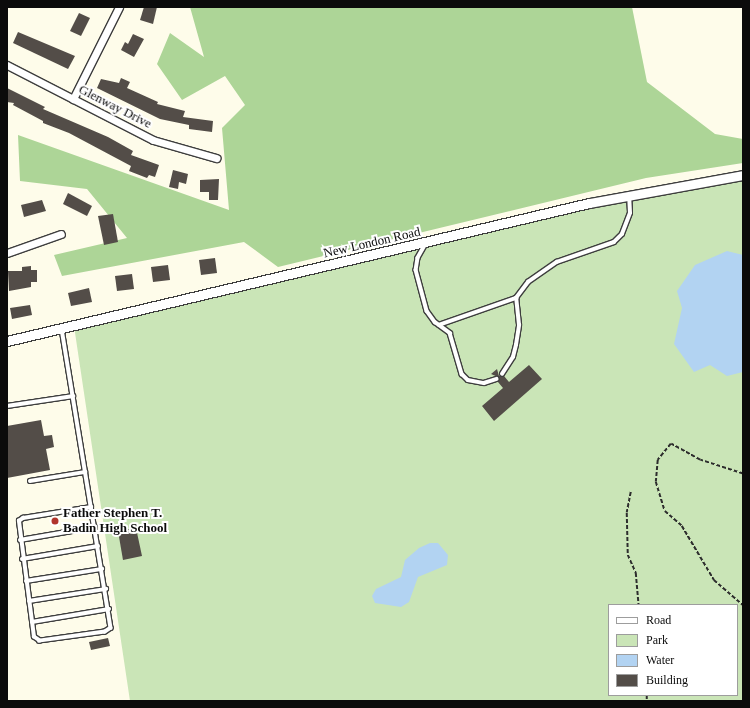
<!DOCTYPE html>
<html>
<head>
<meta charset="utf-8">
<style>
  body { margin:0 }
  #map { position:relative; width:750px; height:708px; overflow:hidden; background:#fefcea; font-family:Georgia,serif }
  div>[style] { position:absolute }
  .green>* { inset:0; background:#cae5b7 }
  .forest>* { inset:0; background:#add597 }
  .water>* { inset:0; background:#b2d3f2 }
  .building>* { inset:0; background:#534d48 }
  .path>* { height:1.5px; margin-top:-0.75px; transform-origin:0; background:repeating-linear-gradient(90deg,#2d2d2d 0 4px,transparent 0 6px) }
  .roads { filter:drop-shadow(1px 0 #3e3e3e) drop-shadow(-1px 0 #3e3e3e) drop-shadow(0 1px #3e3e3e) drop-shadow(0 -1px #3e3e3e) }
  .service>* { height:3.5px; margin:-1.75px; padding:0 1.75px; transform-origin:1.75px; border-radius:1.75px; background:#fff }
  .minor>* { height:7px; margin:-3.5px; padding:0 3.5px; transform-origin:3.5px; border-radius:3.5px; background:#fff }
  .tertiary>* { height:9px; margin:-4.5px; padding:0 4.5px; transform-origin:4.5px; border-radius:4.5px; background:#fff }
  .dots>* { width:11px; height:11px; translate:-50% -50%; box-sizing:border-box; border:2px solid #fff; border-radius:50% }
  span { translate:-50% -50%; white-space:nowrap; text-align:center; line-height:1.15; -webkit-text-stroke:4px #fff; paint-order:stroke }
  .street-label { font-size:13px; color:#0b0b0b }
  .poi-label { font-size:13px; color:#0b0b0b; font-weight:700 }
  .left { translate:0 -50%; text-align:left }
  .frame { position:absolute; inset:0; border:8px solid #0b0b0b; pointer-events:none }
  .legend { position:absolute; left:608px; top:604px; width:130px; height:92px; box-sizing:border-box; background:#fff; border:1px solid #9d9d9d; margin:0; padding:5px 7px; list-style:none; font-size:12px; color:#0b0b0b }
  .legend li { display:flex; align-items:center; gap:8px; height:20px }
  .legend b { width:20px; border:1px solid #9d9d9d }
</style>
</head>
<body>
<div id="map">
  <div class="green">
    <div style="clip-path:polygon(evenodd,743px 175px,743px 701px,130px 701px,74px 326px,589px 203px,743px 175px,609px 605px,737px 605px,737px 695px,609px 695px,609px 605px)"></div>
  </div>
  <div class="forest">
    <div style="clip-path:polygon(190px 7px,632px 7px,647px 82px,715px 134px,743px 139px,743px 163px,646px 178px,278px 267px,244px 242px,62px 276px,54px 255px,127px 238px,87px 189px,20px 181px,18px 135px,229px 210px,222px 128px,245px 105px,225px 76px,182px 100px,157px 64px,170px 33px,204px 57px)"></div>
  </div>
  <div class="water">
    <div style="clip-path:polygon(727px 251px,743px 255px,743px 372px,727px 376px,710px 365px,694px 372px,674px 344px,682px 308px,677px 291px,695px 265px)"></div>
    <div style="clip-path:polygon(430px 543px,438px 543px,448px 555px,447px 565px,418px 577px,409px 602px,401px 607px,375px 603px,372px 596px,376px 589px,401px 577px,405px 560px,419px 548px)"></div>
  </div>
  <div class="building">
    <div style="clip-path:polygon(144px 7px,157px 7px,153px 24px,140px 20px)"></div>
    <div style="clip-path:polygon(79px 13px,90px 18px,81px 36px,70px 31px)"></div>
    <div style="clip-path:polygon(18px 32px,75px 56px,68px 69px,13px 43px)"></div>
    <div style="clip-path:polygon(133px 34px,144px 39px,134px 57px,121px 50px,125px 42px,128px 44px)"></div>
    <div style="clip-path:polygon(121px 78px,130px 82px,127px 88px,158px 102px,157px 104px,185px 111px,183px 117px,213px 121px,212px 132px,189px 129px,189px 125px,160px 119px,97px 88px,101px 79px,119px 83px)"></div>
    <div style="clip-path:polygon(7px 88px,45px 107px,43px 109px,108px 137px,133px 151px,131px 155px,159px 165px,155px 177px,149px 175px,147px 178px,129px 171px,131px 166px,69px 133px,43px 123px,43px 121px,13px 105px,14px 103px,7px 102px)"></div>
    <div style="clip-path:polygon(173px 170px,188px 174px,186px 184px,179px 182px,178px 189px,169px 187px)"></div>
    <div style="clip-path:polygon(219px 179px,218px 200px,209px 200px,209px 192px,200px 192px,200px 180px)"></div>
    <div style="clip-path:polygon(68px 193px,92px 206px,87px 216px,63px 204px)"></div>
    <div style="clip-path:polygon(42px 200px,46px 211px,24px 217px,21px 205px)"></div>
    <div style="clip-path:polygon(113px 214px,118px 242px,104px 245px,98px 216px)"></div>
    <div style="clip-path:polygon(215px 258px,217px 273px,201px 275px,199px 260px)"></div>
    <div style="clip-path:polygon(168px 265px,170px 280px,153px 282px,151px 267px)"></div>
    <div style="clip-path:polygon(31px 266px,31px 270px,37px 270px,37px 282px,31px 282px,31px 287px,9px 291px,8px 271px,22px 271px,22px 267px)"></div>
    <div style="clip-path:polygon(132px 274px,134px 289px,117px 291px,115px 276px)"></div>
    <div style="clip-path:polygon(89px 288px,92px 302px,71px 306px,68px 293px)"></div>
    <div style="clip-path:polygon(30px 305px,32px 315px,12px 319px,10px 308px)"></div>
    <div style="clip-path:polygon(529px 365px,542px 379px,494px 421px,482px 406px,503px 388px,498px 382px,498px 377px,491px 374px,497px 369px,499px 376px,504px 376px,509px 382px)"></div>
    <div style="clip-path:polygon(41px 420px,44px 436px,52px 435px,54px 447px,46px 449px,50px 470px,7px 478px,7px 426px)"></div>
    <div style="clip-path:polygon(136px 528px,142px 556px,123px 560px,118px 531px)"></div>
    <div style="clip-path:polygon(108px 638px,110px 646px,91px 650px,89px 642px)"></div>
  </div>
  <div class="path">
    <div style="left:743px;top:474px;width:45px;rotate:-162deg"></div>
    <div style="left:700px;top:460px;width:33px;rotate:-151deg"></div>
    <div style="left:671px;top:444px;width:21px;rotate:129deg"></div>
    <div style="left:658px;top:460px;width:22px;rotate:95deg"></div>
    <div style="left:656px;top:482px;width:30px;rotate:73deg"></div>
    <div style="left:665px;top:511px;width:23px;rotate:41deg"></div>
    <div style="left:682px;top:526px;width:63px;rotate:59.3deg"></div>
    <div style="left:714px;top:580px;width:38px;rotate:41deg"></div>
    <div style="left:631px;top:492px;width:21px;rotate:101deg"></div>
    <div style="left:627px;top:513px;width:42px;rotate:88.6deg"></div>
    <div style="left:628px;top:555px;width:20px;rotate:66deg"></div>
    <div style="left:636px;top:573px;width:32px;rotate:85deg"></div>
    <div style="left:647px;top:695px;width:6px;rotate:90deg"></div>
  </div>
  <div class="roads">
    <div class="service">
      <div style="left:426px;top:244px;width:16px;rotate:120deg"></div>
      <div style="left:418px;top:258px;width:12px;rotate:99deg"></div>
      <div style="left:416px;top:270px;width:42px;rotate:75deg"></div>
      <div style="left:427px;top:311px;width:14px;rotate:54deg"></div>
      <div style="left:435px;top:322px;width:19px;rotate:36deg"></div>
      <div style="left:450px;top:333px;width:43px;rotate:73.7deg"></div>
      <div style="left:462px;top:374px;width:8px;rotate:45deg"></div>
      <div style="left:468px;top:380px;width:16px;rotate:11deg"></div>
      <div style="left:484px;top:383px;width:13px;rotate:-18deg"></div>
      <div style="left:439px;top:325px;width:82px;rotate:-19.3deg"></div>
      <div style="left:62px;top:329px;width:303px;rotate:80.7deg"></div>
      <div style="left:111px;top:628px;width:7px;rotate:146deg"></div>
      <div style="left:105px;top:632px;width:66px;rotate:172.1deg"></div>
      <div style="left:40px;top:641px;width:7px;rotate:-146deg"></div>
      <div style="left:34px;top:637px;width:117px;rotate:-97.4deg"></div>
      <div style="left:19px;top:521px;width:5px;rotate:-37deg"></div>
      <div style="left:23px;top:518px;width:69px;rotate:-9.2deg"></div>
      <div style="left:502px;top:374px;width:20px;rotate:-57deg"></div>
      <div style="left:513px;top:357px;width:12px;rotate:-76deg"></div>
      <div style="left:516px;top:345px;width:20px;rotate:-81deg"></div>
      <div style="left:519px;top:325px;width:27px;rotate:-96deg"></div>
      <div style="left:516px;top:298px;width:20px;rotate:-53deg"></div>
      <div style="left:528px;top:282px;width:35px;rotate:-35deg"></div>
      <div style="left:557px;top:262px;width:60px;rotate:-19.3deg"></div>
      <div style="left:614px;top:242px;width:11px;rotate:-45deg"></div>
      <div style="left:622px;top:234px;width:22px;rotate:-69deg"></div>
      <div style="left:630px;top:213px;width:17px;rotate:-93deg"></div>
      <div style="left:7px;top:406px;width:67px;rotate:-8.6deg"></div>
      <div style="left:30px;top:481px;width:56px;rotate:-9.3deg"></div>
      <div style="left:20px;top:540px;width:76px;rotate:-9.8deg"></div>
      <div style="left:22px;top:559px;width:77px;rotate:-9.7deg"></div>
      <div style="left:26px;top:581px;width:77px;rotate:-9deg"></div>
      <div style="left:29px;top:601px;width:78px;rotate:-8.9deg"></div>
      <div style="left:32px;top:622px;width:78px;rotate:-9.6deg"></div>
    </div>
    <div class="minor">
      <div style="left:7px;top:65px;width:164px;rotate:27.2deg"></div>
      <div style="left:153px;top:140px;width:66px;rotate:15.9deg"></div>
      <div style="left:73px;top:99px;width:103px;rotate:-63.4deg"></div>
      <div style="left:7px;top:253px;width:57px;rotate:-19.4deg"></div>
    </div>
    <div class="tertiary">
      <div style="left:7px;top:341px;width:598px;rotate:-13.34deg"></div>
      <div style="left:589px;top:203px;width:157px;rotate:-10.3deg"></div>
    </div>
  </div>
  <div class="dots">
    <div style="left:55px;top:521px;background:#b1342d"></div>
  </div>
  <div class="street-label">
    <span style="left:115px;top:107px;rotate:27deg">Glenway Drive</span>
    <span style="left:372px;top:243px;rotate:-13deg">New London Road</span>
  </div>
  <div class="poi-label">
    <span class="left" style="left:63px;top:521px">Father Stephen T.<br>Badin High School</span>
  </div>
  <div class="frame"></div>
  <ul class="legend">
  <li><b style="height:5px;background:#fff"></b>Road</li>
  <li><b style="height:11px;background:#cae5b7"></b>Park</li>
  <li><b style="height:11px;background:#b2d3f2"></b>Water</li>
  <li><b style="height:11px;background:#534d48"></b>Building</li>
  </ul>
</div>
</body>
</html>
